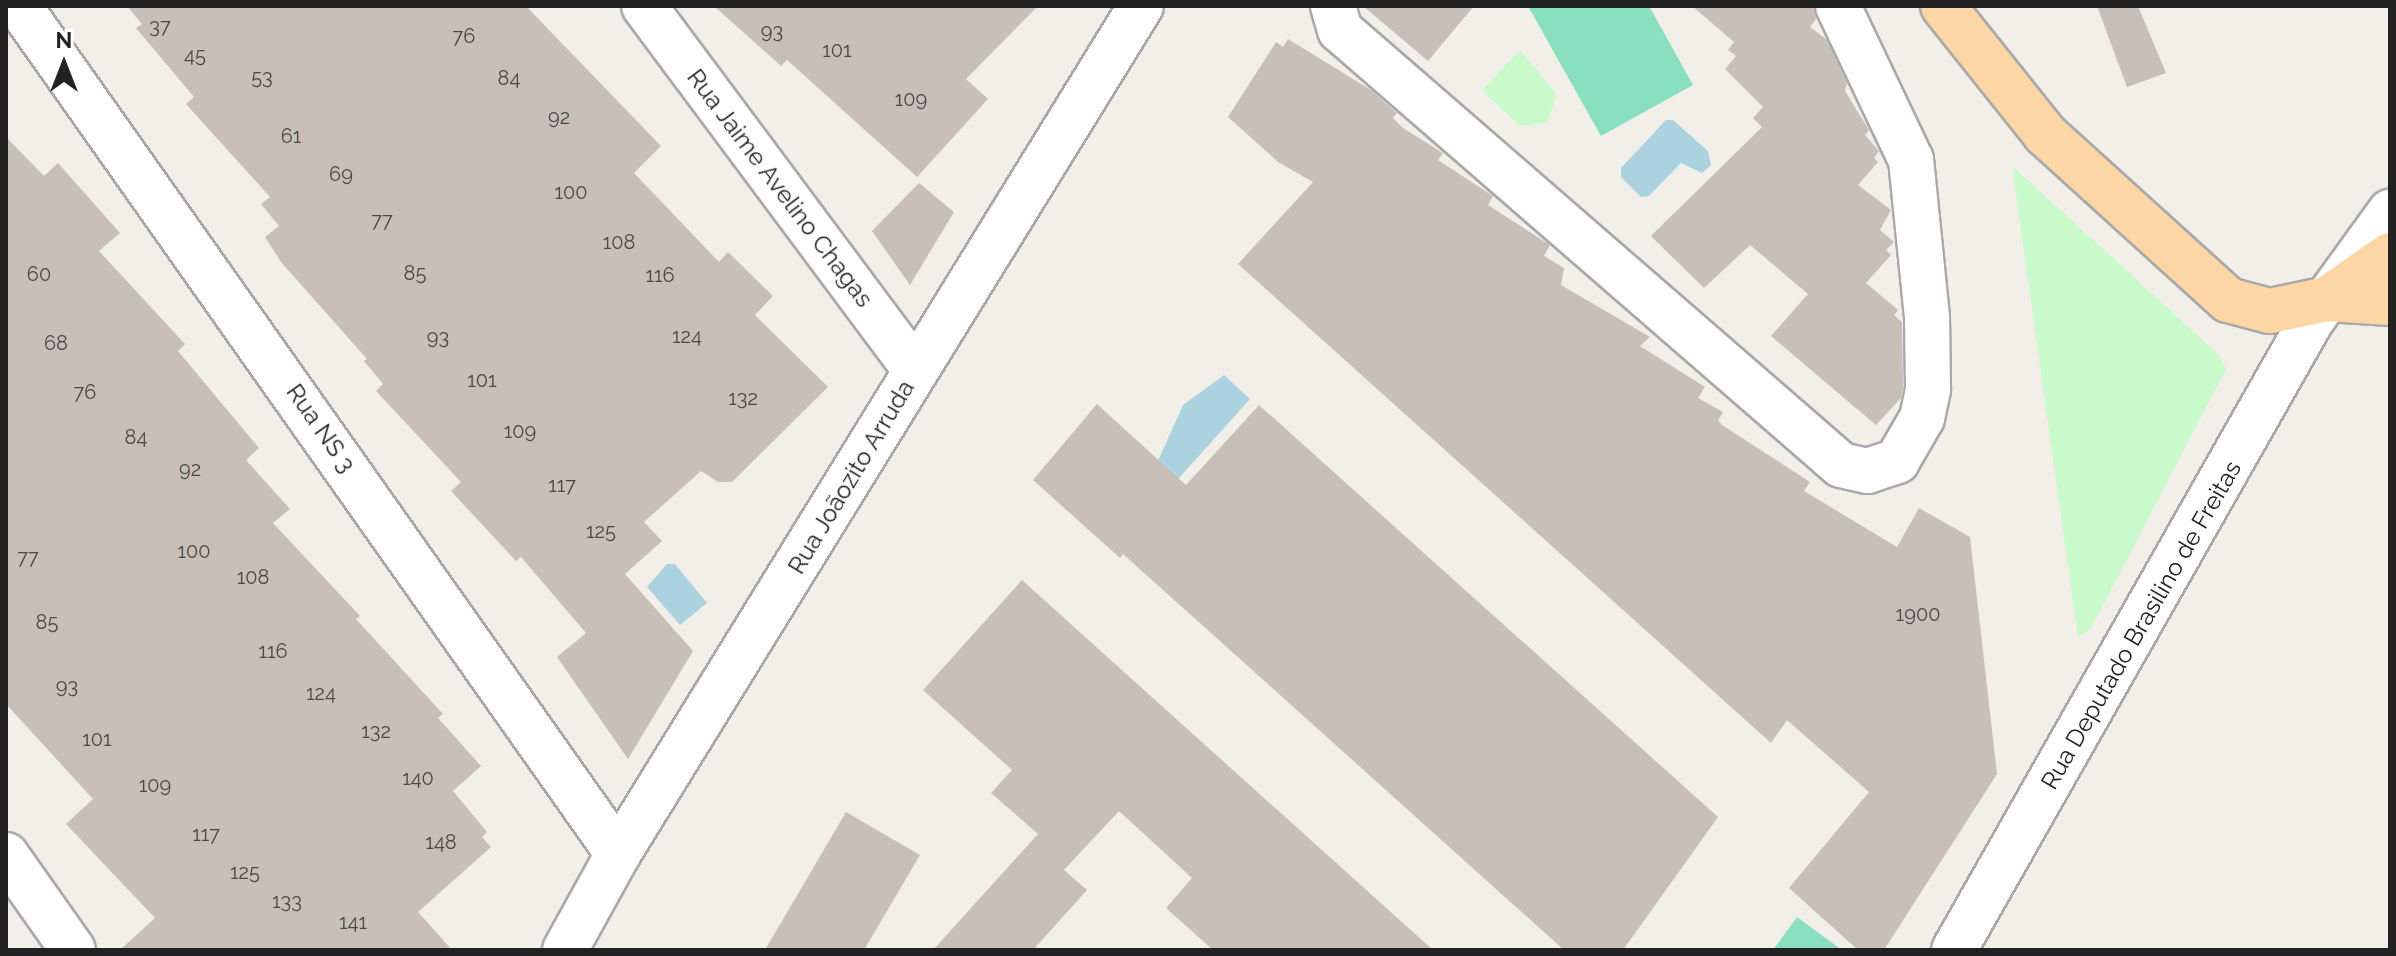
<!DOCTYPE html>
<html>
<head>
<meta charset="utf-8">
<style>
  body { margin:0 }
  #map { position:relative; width:2396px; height:956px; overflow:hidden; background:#f2efe9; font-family:Raleway,sans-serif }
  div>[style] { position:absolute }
  .park>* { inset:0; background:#c8facc }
  .pitch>* { inset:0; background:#88e0be }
  .water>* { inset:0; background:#aad3df }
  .building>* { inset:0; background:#c7bfb8 }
  .roads { filter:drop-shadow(2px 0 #a9a9a9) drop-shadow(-2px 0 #a9a9a9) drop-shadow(0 2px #a9a9a9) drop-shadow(0 -2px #a9a9a9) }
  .minor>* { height:44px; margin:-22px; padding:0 22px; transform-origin:22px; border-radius:22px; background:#fff }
  .major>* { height:44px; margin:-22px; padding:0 22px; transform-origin:22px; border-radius:22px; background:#fcd6a4 }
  span { translate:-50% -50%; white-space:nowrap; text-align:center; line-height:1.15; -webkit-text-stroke:6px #fff; paint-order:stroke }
  .number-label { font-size:20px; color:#4b4948 }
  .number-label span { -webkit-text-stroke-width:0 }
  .street-label { font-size:24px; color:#222 }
  .frame { position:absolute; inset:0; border:8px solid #222; pointer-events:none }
  .north { position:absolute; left:24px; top:24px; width:80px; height:80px; -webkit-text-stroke:6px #fff; paint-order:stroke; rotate:0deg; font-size:22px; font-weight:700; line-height:32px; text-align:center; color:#222 }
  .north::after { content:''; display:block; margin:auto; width:28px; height:36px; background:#222; clip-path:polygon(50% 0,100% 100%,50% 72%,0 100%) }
</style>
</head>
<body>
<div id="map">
  <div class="park">
    <div style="clip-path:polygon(1520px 50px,1557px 95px,1547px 123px,1520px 126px,1482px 90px)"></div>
    <div style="clip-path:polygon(2012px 166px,2219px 355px,2226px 369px,2090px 630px,2078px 637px)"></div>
  </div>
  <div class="pitch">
    <div style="clip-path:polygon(1528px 6px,1649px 6px,1693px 85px,1601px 136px)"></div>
    <div style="clip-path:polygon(1797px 917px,1842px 950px,1773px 950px)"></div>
  </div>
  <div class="water">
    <div style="clip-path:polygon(1666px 120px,1673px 120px,1708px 151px,1711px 165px,1702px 173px,1681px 163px,1649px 196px,1641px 197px,1621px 177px,1621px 168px)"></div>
    <div style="clip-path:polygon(1224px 375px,1250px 399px,1153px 507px,1157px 463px,1183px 405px)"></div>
    <div style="clip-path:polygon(667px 564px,675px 564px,707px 603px,680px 625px,647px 587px)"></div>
  </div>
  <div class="building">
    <div style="clip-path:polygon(127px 6px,526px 6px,661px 146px,634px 173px,719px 262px,728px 252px,773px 296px,755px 315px,828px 387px,732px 482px,718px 482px,701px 471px,644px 522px,662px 541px,625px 574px,693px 651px,628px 759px,557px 657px,586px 633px,521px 557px,516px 561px,451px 491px,461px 482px,376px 391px,383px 384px,364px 361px,367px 359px,281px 262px,265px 237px,279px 226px,261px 204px,270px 197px,186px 104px,194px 97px,136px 28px,142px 24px)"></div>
    <div style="clip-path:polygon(714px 6px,1038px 6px,966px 79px,988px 99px,917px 177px,787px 60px,781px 66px)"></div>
    <div style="clip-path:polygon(1363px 6px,1474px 6px,1428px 61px)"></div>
    <div style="clip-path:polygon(1692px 6px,1813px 6px,1816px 19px,1810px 27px,1827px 40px,1847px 83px,1845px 91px,1869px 130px,1865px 135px,1879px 151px,1874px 158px,1878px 162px,1858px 185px,1891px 210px,1880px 230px,1894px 242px,1886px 250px,1891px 255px,1866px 283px,1898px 310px,1894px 315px,1902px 322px,1903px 387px,1901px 398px,1876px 425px,1771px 336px,1808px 294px,1750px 245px,1704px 288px,1651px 236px,1762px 127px,1753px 118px,1763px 107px,1725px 69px,1736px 56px,1728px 50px,1734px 42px)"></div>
    <div style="clip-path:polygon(2097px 6px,2138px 6px,2166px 73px,2127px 87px)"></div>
    <div style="clip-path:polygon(1288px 39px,1371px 90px,1397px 113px,1393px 118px,1403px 128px,1443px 153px,1438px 160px,1493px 196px,1488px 205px,1550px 245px,1544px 256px,1564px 268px,1561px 285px,1650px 337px,1640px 346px,1705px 387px,1698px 398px,1723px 412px,1718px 420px,1722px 425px,1810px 482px,1804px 491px,1897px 547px,1919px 508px,1970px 537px,1997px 774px,1884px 950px,1858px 950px,1789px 888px,1869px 792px,1787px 720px,1771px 743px,1238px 264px,1313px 182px,1278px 162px,1228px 117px,1276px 42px,1283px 47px)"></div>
    <div style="clip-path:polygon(6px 137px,44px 176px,58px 163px,120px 233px,99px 251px,185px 344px,178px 351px,259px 448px,246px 460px,290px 509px,273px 523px,360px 616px,356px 619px,443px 714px,438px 718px,481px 766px,453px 791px,487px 832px,482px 837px,491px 847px,418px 912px,452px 950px,120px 950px,155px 918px,66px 824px,93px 799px,6px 704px)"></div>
    <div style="clip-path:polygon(919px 183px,954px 212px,910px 285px,872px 231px)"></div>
    <div style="clip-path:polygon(1097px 404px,1186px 485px,1259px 405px,1718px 817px,1623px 950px,1564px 950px,1123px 554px,1120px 558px,1033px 480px)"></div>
    <div style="clip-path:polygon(1022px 580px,1144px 690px,1433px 950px,1213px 950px,1166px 908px,1192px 878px,1119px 811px,1064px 870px,1087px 890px,1033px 950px,933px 950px,1038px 834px,991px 793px,1012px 770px,923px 690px)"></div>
    <div style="clip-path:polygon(846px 812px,920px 855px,864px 950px,765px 950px)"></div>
  </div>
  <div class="roads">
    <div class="minor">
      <div style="left:19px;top:6px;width:1038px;rotate:54.76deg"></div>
      <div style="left:644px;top:6px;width:454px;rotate:53.3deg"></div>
      <div style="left:1333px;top:6px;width:25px;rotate:74deg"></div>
      <div style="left:1340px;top:30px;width:663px;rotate:40.97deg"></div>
      <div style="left:1841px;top:465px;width:27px;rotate:13deg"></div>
      <div style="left:1867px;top:471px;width:32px;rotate:-18deg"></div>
      <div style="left:1897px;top:461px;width:50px;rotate:-59.8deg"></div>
      <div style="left:1922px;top:418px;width:30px;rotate:-78deg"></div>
      <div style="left:1928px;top:389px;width:72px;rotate:-90.8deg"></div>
      <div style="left:1927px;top:317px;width:158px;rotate:-95.8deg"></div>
      <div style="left:1911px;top:160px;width:170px;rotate:-115.4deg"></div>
      <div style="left:6px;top:855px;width:116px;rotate:54.8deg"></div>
      <div style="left:565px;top:950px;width:110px;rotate:-61.1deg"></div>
      <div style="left:618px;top:854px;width:996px;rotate:-58.34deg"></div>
      <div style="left:1954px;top:950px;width:723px;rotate:-60.42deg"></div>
      <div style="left:2311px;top:321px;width:135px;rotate:-54.1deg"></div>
    </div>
    <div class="major">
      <div style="left:1943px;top:6px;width:164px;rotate:51.4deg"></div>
      <div style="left:2045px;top:134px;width:247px;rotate:42.2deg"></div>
      <div style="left:2228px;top:300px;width:43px;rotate:14.7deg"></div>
      <div style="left:2270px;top:311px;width:58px;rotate:-11.9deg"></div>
      <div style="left:2327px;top:299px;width:63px;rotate:3.6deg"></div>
      <div style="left:2327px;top:299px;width:77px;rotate:-34.9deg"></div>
    </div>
  </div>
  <div class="number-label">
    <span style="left:160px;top:26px">37</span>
    <span style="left:772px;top:31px">93</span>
    <span style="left:464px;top:36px">76</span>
    <span style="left:837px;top:50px">101</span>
    <span style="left:195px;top:55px">45</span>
    <span style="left:262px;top:77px">53</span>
    <span style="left:509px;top:78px">84</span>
    <span style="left:911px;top:99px">109</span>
    <span style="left:559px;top:117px">92</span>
    <span style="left:291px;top:136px">61</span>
    <span style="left:341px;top:174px">69</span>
    <span style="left:571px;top:192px">100</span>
    <span style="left:382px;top:220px">77</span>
    <span style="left:619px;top:242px">108</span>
    <span style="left:415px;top:273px">85</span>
    <span style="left:39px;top:274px">60</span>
    <span style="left:660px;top:275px">116</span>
    <span style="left:687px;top:336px">124</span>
    <span style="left:438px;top:337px">93</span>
    <span style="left:56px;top:343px">68</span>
    <span style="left:482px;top:380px">101</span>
    <span style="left:85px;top:392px">76</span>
    <span style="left:743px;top:398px">132</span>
    <span style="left:520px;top:431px">109</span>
    <span style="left:136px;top:437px">84</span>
    <span style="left:190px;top:469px">92</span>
    <span style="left:562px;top:485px">117</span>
    <span style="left:601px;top:531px">125</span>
    <span style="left:194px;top:551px">100</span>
    <span style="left:28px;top:557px">77</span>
    <span style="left:253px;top:577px">108</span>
    <span style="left:1918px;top:614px">1900</span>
    <span style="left:47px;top:622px">85</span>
    <span style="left:273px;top:651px">116</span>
    <span style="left:67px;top:686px">93</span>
    <span style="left:321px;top:693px">124</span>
    <span style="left:376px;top:731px">132</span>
    <span style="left:97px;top:739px">101</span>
    <span style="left:418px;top:778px">140</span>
    <span style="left:155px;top:785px">109</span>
    <span style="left:206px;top:834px">117</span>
    <span style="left:441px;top:842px">148</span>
    <span style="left:245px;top:872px">125</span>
    <span style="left:287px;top:901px">133</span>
    <span style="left:353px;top:922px">141</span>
  </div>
  <div class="street-label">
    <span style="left:780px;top:188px;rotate:53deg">Rua Jaime Avelino Chagas</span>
    <span style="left:321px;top:428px;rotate:55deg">Rua NS 3</span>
    <span style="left:851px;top:477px;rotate:-59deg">Rua Joãozito Arruda</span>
    <span style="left:2141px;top:625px;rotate:-60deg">Rua Deputado Brasilino de Freitas</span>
  </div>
  <div class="frame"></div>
  <div class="north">N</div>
</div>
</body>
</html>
